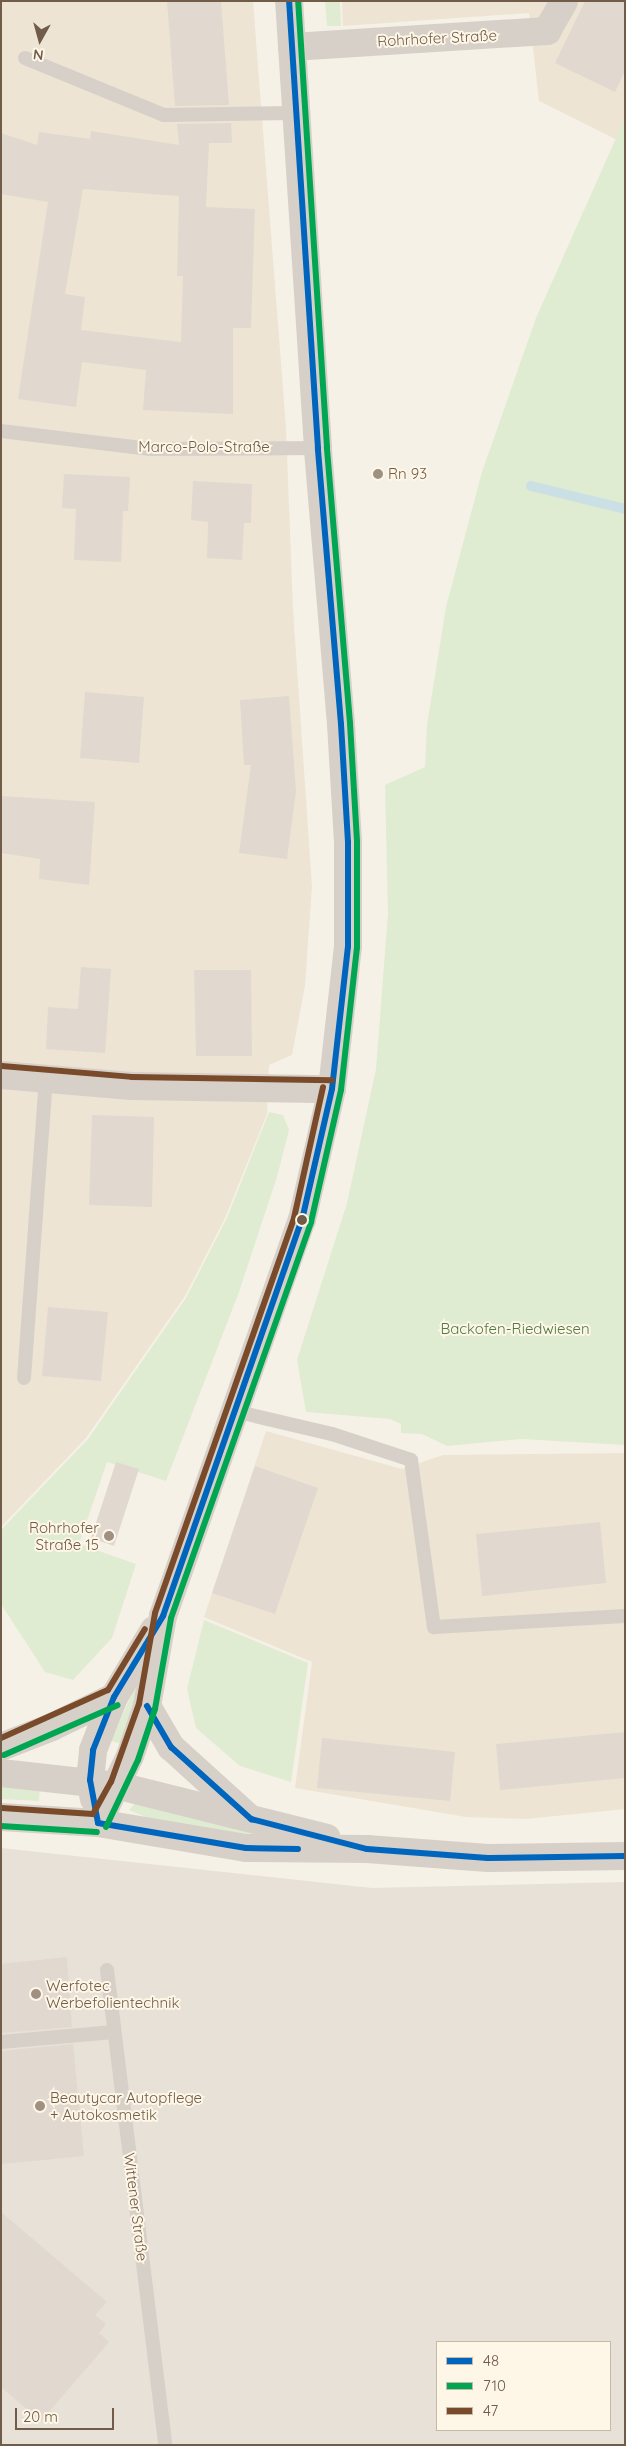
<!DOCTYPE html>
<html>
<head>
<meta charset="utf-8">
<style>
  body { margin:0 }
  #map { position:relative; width:626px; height:2446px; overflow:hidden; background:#f5f1e7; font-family:Quicksand,sans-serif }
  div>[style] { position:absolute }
  .residential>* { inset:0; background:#eee4d4 }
  .industrial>* { inset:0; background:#e7e1d8 }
  .green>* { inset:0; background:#dfecd2 }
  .stream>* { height:10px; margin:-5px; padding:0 5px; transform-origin:5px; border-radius:5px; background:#cae0e4 }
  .building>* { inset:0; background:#e1d9cf }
  .lane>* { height:14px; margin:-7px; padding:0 7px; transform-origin:7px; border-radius:7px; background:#d7d0c9 }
  .street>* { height:28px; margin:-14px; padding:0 14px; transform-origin:14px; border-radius:14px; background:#d7d0c9 }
  .secondary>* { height:28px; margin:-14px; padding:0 14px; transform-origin:14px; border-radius:14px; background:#d7d0c9 }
  .bus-1>* { height:6px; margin:-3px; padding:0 3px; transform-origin:3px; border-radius:3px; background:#0065bd }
  .bus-2>* { height:6px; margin:-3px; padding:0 3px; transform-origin:3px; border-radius:3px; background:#00a651 }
  .bus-3>* { height:6px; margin:-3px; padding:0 3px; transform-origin:3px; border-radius:3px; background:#7a4b2a }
  .dots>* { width:14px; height:14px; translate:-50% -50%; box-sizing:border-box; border:2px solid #fef7e7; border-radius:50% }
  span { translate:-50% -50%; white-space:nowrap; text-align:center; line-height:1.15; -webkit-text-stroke:4px #fef7e7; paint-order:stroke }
  .street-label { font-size:15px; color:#715b49 }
  .poi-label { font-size:15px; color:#715b49 }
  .left { translate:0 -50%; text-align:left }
  .right { translate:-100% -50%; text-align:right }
  .park-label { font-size:15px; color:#507c44 }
  .frame { position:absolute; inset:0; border:2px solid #715b49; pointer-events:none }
  .legend { position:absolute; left:436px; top:2341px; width:175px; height:90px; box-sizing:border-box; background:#fef7e7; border:1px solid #c6b9a8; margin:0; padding:6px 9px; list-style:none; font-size:15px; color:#715b49 }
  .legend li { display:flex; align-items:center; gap:10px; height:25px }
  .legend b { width:25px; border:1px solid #c6b9a8 }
  .north { position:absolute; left:15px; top:15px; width:50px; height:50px; -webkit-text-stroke:4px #fef7e7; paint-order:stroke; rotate:187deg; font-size:14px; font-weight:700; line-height:20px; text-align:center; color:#715b49 }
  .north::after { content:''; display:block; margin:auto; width:18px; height:22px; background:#715b49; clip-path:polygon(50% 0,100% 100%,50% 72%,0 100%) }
  .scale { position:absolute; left:15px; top:2408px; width:99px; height:22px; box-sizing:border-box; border:2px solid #715b49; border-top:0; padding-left:6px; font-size:15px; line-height:18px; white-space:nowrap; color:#715b49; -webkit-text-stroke:4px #fef7e7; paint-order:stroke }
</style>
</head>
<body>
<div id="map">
  <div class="residential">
    <div style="clip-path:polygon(1px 1px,253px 1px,286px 427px,293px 609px,312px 886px,305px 986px,292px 1055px,269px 1065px,267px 1114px,225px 1218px,185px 1296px,86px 1438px,1px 1527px)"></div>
    <div style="clip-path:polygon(342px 1px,625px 1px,625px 139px,623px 143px,539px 101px,529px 13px,343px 26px)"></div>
    <div style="clip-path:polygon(266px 1431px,402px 1469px,443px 1455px,625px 1453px,625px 1809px,526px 1819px,466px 1817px,295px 1788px,312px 1662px,204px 1617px)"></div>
  </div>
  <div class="industrial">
    <div style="clip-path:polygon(evenodd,1px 1848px,372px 1888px,625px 1882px,625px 2445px,1px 2445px,1px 1848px,437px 2342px,610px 2342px,610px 2430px,437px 2430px,437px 2342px)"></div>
  </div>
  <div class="green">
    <div style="clip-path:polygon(325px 1px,340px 1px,341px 26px,327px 26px)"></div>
    <div style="clip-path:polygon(625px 118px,625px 1445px,522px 1439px,447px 1446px,422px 1434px,401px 1433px,401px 1424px,390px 1419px,306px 1412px,297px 1360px,347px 1203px,376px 1069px,388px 913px,385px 785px,425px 767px,427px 725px,446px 607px,482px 472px,536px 318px)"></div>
    <div style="clip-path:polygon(269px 1112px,283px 1115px,289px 1130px,277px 1177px,239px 1292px,166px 1481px,107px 1462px,79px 1544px,136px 1564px,112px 1638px,73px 1680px,45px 1672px,1px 1604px,1px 1530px,88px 1439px,186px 1298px,227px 1218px)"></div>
    <div style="clip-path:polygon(204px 1620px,308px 1663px,291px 1782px,240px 1766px,196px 1728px,187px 1689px)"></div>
    <div style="clip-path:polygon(137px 1682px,140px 1682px,122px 1744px,111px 1741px)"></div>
    <div style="clip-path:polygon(1px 1784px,40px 1786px,39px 1801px,1px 1799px)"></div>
    <div style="clip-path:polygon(138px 1800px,255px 1831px,253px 1836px,153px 1820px,129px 1810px)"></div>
  </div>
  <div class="stream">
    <div style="left:531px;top:486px;width:97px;rotate:13.7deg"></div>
  </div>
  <div class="building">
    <div style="clip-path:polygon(167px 1px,221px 1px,229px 105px,175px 106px)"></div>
    <div style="clip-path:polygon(585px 1px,625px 1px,625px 71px,615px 92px,555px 63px)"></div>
    <div style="clip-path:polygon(evenodd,231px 123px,232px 143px,209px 143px,206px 207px,255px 209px,251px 328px,233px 328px,233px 414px,143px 410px,146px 370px,82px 362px,76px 407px,18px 399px,48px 202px,1px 194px,1px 133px,37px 145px,39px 132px,90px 139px,91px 131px,179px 145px,177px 124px,231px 123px,83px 189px,179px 196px,177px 276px,183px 276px,181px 342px,81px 330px,85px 297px,65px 294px,83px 189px)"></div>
    <div style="clip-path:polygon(64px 474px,130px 477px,128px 511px,123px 511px,121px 562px,74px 560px,76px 509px,62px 508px)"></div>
    <div style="clip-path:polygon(193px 481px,252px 484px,251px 523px,244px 523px,242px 560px,207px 558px,208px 522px,191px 520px)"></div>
    <div style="clip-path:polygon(85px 692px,144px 697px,139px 763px,80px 758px)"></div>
    <div style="clip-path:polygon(289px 696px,296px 791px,287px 859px,239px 853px,251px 765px,244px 765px,240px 700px)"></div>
    <div style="clip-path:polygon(1px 796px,95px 802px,89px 885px,39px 879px,40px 859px,1px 853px)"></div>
    <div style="clip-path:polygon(81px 967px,111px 969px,105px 1053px,46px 1049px,48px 1007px,78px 1009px)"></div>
    <div style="clip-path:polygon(194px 970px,251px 970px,252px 1056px,196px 1056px)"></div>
    <div style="clip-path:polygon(92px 1115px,154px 1117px,152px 1207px,89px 1205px)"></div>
    <div style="clip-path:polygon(48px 1307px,108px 1312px,101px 1381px,42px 1376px)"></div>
    <div style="clip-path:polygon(116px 1462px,139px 1469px,114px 1546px,91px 1538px)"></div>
    <div style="clip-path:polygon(255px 1466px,318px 1488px,275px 1614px,212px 1593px)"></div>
    <div style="clip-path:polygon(600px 1522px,606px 1583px,482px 1596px,476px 1534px)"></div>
    <div style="clip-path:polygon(625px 1732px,625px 1778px,500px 1790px,496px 1744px)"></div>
    <div style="clip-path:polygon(322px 1738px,455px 1752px,450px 1801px,317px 1788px)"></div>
    <div style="clip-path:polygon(67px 1957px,72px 2027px,1px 2033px,1px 1964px)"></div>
    <div style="clip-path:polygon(73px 2044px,84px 2156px,1px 2164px,1px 2051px)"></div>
    <div style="clip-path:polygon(1px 2212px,107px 2302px,95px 2315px,106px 2324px,99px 2333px,109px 2342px,41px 2421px,1px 2387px)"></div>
  </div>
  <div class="lane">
    <div style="left:25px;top:58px;width:150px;rotate:22.3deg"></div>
    <div style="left:164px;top:115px;width:132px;rotate:-0.9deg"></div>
    <div style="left:1px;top:431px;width:150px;rotate:6.9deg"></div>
    <div style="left:150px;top:449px;width:168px;rotate:-0.3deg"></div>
    <div style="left:24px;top:1378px;width:300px;rotate:-85.8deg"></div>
    <div style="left:234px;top:1411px;width:101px;rotate:13.2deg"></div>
    <div style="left:332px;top:1434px;width:83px;rotate:18.2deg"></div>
    <div style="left:411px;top:1460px;width:169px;rotate:82.2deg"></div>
    <div style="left:434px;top:1627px;width:191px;rotate:-3.3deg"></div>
    <div style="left:107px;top:1970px;width:479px;rotate:83deg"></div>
    <div style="left:1px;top:2042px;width:113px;rotate:-5.1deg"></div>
  </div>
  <div class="street">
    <div style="left:292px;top:47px;width:256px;rotate:-3.6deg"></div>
    <div style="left:547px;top:31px;width:34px;rotate:-60deg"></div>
    <div style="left:1px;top:1075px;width:131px;rotate:4.8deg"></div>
    <div style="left:132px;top:1086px;width:200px;rotate:0.9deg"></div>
  </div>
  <div class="secondary">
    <div style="left:147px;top:1706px;width:48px;rotate:59.7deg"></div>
    <div style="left:171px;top:1747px;width:101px;rotate:42.2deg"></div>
    <div style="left:1px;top:1747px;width:55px;rotate:-21.4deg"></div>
    <div style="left:52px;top:1727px;width:69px;rotate:-25.8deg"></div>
    <div style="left:1px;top:1773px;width:119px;rotate:6.3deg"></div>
    <div style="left:119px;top:1786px;width:214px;rotate:14deg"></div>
    <div style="left:94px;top:1799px;width:19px;rotate:-102deg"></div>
    <div style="left:90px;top:1780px;width:30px;rotate:-84deg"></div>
    <div style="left:93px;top:1750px;width:57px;rotate:-68.4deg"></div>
    <div style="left:114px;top:1697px;width:78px;rotate:-59.2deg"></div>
    <div style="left:1px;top:1817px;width:97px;rotate:3.5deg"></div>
    <div style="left:98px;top:1823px;width:150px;rotate:9.6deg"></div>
    <div style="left:246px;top:1848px;width:121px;rotate:0.5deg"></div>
    <div style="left:367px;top:1849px;width:121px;rotate:4.3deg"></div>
    <div style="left:488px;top:1858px;width:137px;rotate:-0.8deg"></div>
    <div style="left:98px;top:1823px;width:74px;rotate:-64.5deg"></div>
    <div style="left:130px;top:1756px;width:53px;rotate:-71.2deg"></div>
    <div style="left:147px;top:1706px;width:91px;rotate:-79.9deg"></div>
    <div style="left:163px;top:1616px;width:420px;rotate:-70.7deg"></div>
    <div style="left:302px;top:1220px;width:134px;rotate:-77.1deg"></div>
    <div style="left:332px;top:1089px;width:144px;rotate:-83.6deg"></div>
    <div style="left:348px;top:946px;width:104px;rotate:-90deg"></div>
    <div style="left:348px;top:842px;width:118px;rotate:-93.4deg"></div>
    <div style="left:341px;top:724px;width:277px;rotate:-94.8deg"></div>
    <div style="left:318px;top:448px;width:448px;rotate:-93.7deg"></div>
  </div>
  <div class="bus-1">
    <div style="left:147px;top:1706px;width:48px;rotate:59.7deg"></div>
    <div style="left:171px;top:1747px;width:108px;rotate:42deg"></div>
    <div style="left:251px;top:1819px;width:120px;rotate:14.5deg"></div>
    <div style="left:367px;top:1849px;width:121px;rotate:4.3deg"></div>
    <div style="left:488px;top:1858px;width:137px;rotate:-0.8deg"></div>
    <div style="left:98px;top:1823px;width:44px;rotate:-100.5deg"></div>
    <div style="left:90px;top:1780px;width:30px;rotate:-84deg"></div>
    <div style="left:93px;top:1750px;width:57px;rotate:-68.4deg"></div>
    <div style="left:114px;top:1697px;width:95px;rotate:-58.8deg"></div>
    <div style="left:163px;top:1616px;width:420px;rotate:-70.7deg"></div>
    <div style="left:302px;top:1220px;width:134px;rotate:-77.1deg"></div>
    <div style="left:332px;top:1089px;width:144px;rotate:-83.6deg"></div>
    <div style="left:348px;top:946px;width:104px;rotate:-90deg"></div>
    <div style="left:348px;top:842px;width:118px;rotate:-93.4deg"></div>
    <div style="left:341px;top:724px;width:277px;rotate:-94.8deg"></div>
    <div style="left:318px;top:448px;width:448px;rotate:-93.7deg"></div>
    <div style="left:98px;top:1823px;width:150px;rotate:9.6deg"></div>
    <div style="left:246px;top:1848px;width:52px;rotate:1.1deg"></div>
  </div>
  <div class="bus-2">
    <div style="left:4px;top:1755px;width:124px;rotate:-23.7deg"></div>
    <div style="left:1px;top:1826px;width:96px;rotate:3.6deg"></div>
    <div style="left:106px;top:1827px;width:74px;rotate:-64.5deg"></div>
    <div style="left:138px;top:1760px;width:54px;rotate:-71.6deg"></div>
    <div style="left:155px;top:1709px;width:92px;rotate:-80deg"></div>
    <div style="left:171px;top:1618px;width:420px;rotate:-70.5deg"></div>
    <div style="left:311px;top:1222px;width:135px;rotate:-77.2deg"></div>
    <div style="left:341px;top:1090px;width:144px;rotate:-83.6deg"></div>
    <div style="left:357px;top:947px;width:106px;rotate:-90deg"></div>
    <div style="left:357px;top:841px;width:118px;rotate:-93.4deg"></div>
    <div style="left:350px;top:723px;width:277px;rotate:-94.8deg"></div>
    <div style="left:327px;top:447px;width:447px;rotate:-93.7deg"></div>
  </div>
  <div class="bus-3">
    <div style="left:2px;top:1066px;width:130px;rotate:4.8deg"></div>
    <div style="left:132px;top:1077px;width:200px;rotate:0.9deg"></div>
    <div style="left:1px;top:1738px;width:117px;rotate:-24.2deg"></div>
    <div style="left:108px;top:1690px;width:71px;rotate:-58.8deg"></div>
    <div style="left:2px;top:1808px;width:91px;rotate:3.8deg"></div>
    <div style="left:93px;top:1814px;width:37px;rotate:-61deg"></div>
    <div style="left:111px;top:1782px;width:83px;rotate:-70.3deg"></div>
    <div style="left:139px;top:1704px;width:92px;rotate:-80deg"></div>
    <div style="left:155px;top:1613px;width:419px;rotate:-70.6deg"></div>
    <div style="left:294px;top:1218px;width:134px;rotate:-77.5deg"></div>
  </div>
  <div class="dots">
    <div style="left:378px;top:474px;background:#9f9080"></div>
    <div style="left:302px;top:1220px;background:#715b49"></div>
    <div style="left:109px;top:1536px;background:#9f9080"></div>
    <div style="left:36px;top:1994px;background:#9f9080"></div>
    <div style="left:40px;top:2106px;background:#9f9080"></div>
  </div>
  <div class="street-label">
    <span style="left:437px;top:38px;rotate:-3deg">Rohrhofer Straße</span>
    <span style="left:204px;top:447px">Marco-Polo-Straße</span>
    <span style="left:136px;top:2207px;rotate:83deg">Wittener Straße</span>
  </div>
  <div class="poi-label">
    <span class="left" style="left:388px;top:474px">Rn 93</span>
    <span class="right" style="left:99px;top:1536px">Rohrhofer<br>Straße 15</span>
    <span class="left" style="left:46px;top:1994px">Werfotec<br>Werbefolientechnik</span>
    <span class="left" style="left:50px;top:2106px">Beautycar Autopflege<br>+ Autokosmetik</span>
  </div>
  <div class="park-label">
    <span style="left:515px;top:1329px">Backofen-Riedwiesen</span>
  </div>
  <div class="frame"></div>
  <ul class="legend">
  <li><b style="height:6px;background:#0065bd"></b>48</li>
  <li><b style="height:6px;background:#00a651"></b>710</li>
  <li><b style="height:6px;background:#7a4b2a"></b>47</li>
  </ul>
  <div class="north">N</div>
  <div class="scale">20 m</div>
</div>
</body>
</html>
